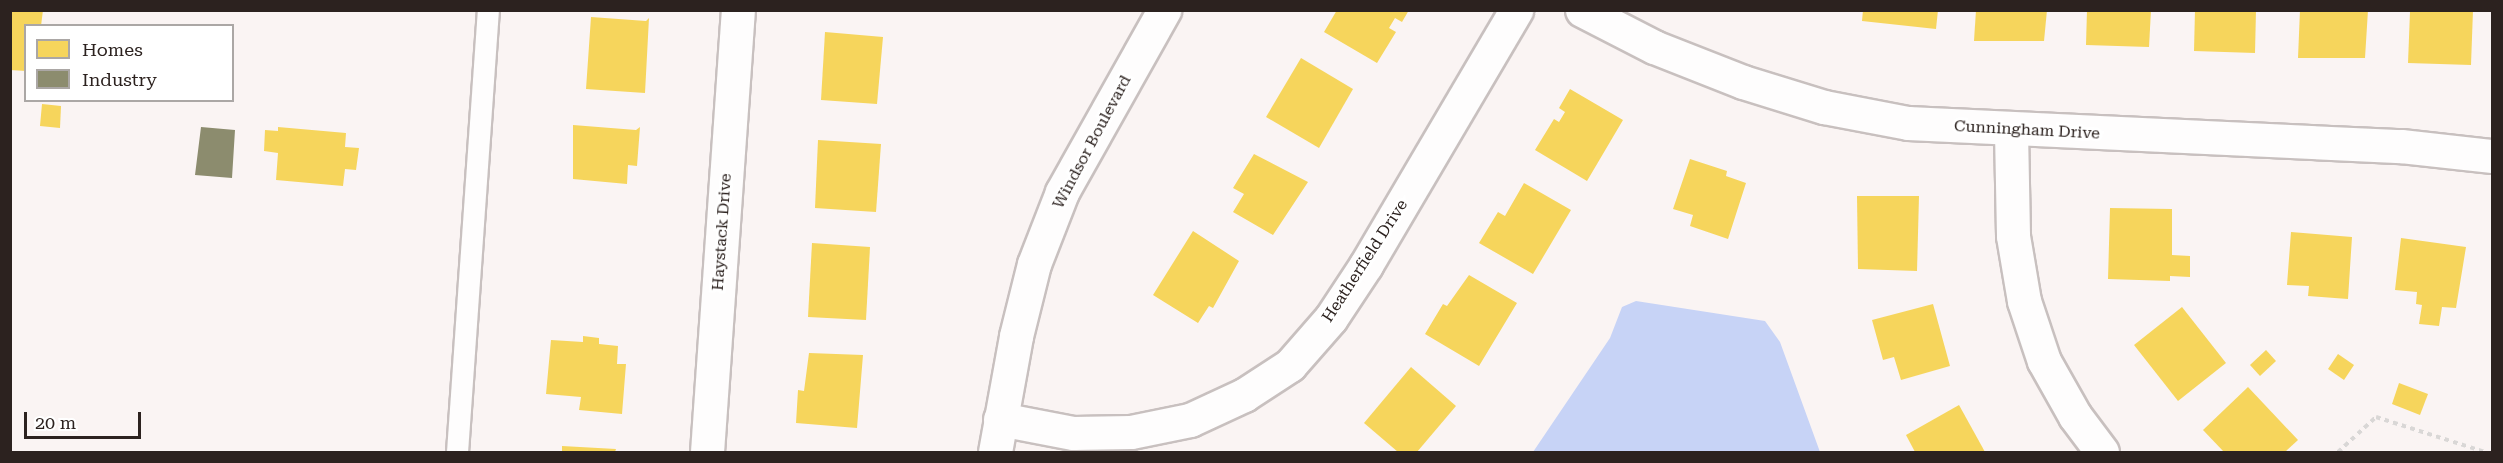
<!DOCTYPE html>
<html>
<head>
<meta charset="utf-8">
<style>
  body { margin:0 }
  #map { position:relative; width:2503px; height:463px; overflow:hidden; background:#faf4f3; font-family:"Roboto Serif",serif }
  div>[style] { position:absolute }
  .water>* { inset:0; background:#c7d3f6 }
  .homes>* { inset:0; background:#f6d55c }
  .industry>* { inset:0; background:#8c8c6e }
  .path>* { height:4px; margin-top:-2px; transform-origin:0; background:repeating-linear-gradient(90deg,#d9d7d6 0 4.5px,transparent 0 9px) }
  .roads { filter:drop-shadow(2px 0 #c8c0bf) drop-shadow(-2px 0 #c8c0bf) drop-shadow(0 2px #c8c0bf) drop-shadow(0 -2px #c8c0bf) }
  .lane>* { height:21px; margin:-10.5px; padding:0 10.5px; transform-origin:10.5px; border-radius:10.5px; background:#fefdfd }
  .street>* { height:33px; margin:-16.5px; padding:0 16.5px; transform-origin:16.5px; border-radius:16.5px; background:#fefdfd }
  span { translate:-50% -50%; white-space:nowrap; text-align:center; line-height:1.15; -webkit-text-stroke:6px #fff; paint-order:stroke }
  .street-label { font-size:16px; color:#2c221f }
  .frame { position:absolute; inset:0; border:12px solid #2c221f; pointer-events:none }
  .legend { position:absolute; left:24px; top:24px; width:210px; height:78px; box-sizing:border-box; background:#fff; border:2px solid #aba7a5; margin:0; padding:8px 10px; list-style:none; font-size:18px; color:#2c221f }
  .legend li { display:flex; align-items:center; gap:12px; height:30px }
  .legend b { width:30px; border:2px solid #aba7a5 }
  .scale { position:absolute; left:24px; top:412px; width:117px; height:27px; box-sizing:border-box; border:3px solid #2c221f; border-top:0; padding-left:8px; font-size:18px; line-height:21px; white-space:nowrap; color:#2c221f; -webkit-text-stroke:4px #fff; paint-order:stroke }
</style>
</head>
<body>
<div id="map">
  <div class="water">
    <div style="clip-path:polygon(1636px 301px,1765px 321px,1780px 342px,1820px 452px,1533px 452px,1610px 338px,1622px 307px)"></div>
  </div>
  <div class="homes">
    <div style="clip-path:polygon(10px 10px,43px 10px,41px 26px,26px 26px,26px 71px,10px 70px)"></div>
    <div style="clip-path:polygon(1337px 10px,1409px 10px,1402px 22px,1395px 18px,1389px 28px,1396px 32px,1377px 63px,1324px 32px)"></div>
    <div style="clip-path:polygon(1863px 10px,1938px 10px,1936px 29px,1862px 21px)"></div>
    <div style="clip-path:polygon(1976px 10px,2047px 10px,2044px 41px,1974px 41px)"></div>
    <div style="clip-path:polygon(2087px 10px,2151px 10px,2149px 47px,2086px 45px)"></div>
    <div style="clip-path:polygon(2195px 10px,2256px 10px,2255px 53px,2194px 51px)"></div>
    <div style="clip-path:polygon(2300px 10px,2368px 10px,2365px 58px,2298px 58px)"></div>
    <div style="clip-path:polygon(2432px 10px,2473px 10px,2471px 65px,2408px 63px,2410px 12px)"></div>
    <div style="clip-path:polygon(591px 17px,646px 21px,649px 18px,645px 93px,586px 89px)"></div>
    <div style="clip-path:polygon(825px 32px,883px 37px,877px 104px,821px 100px)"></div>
    <div style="clip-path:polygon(1301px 58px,1353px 89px,1319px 148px,1266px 117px)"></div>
    <div style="clip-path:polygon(1570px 89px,1623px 120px,1587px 181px,1535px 150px,1554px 119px,1559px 122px,1565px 112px,1559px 108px)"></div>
    <div style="clip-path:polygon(42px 104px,61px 106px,60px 128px,40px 126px)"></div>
    <div style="clip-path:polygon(573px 125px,636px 130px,640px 127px,637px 166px,628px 165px,627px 184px,573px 179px)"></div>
    <div style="clip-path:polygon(278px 127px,346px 133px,345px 147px,359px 148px,356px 170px,345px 169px,343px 186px,276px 180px,278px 153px,264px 151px,265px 130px,278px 131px)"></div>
    <div style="clip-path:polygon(818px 140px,881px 144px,876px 212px,815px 208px)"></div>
    <div style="clip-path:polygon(1254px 154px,1308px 182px,1273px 235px,1233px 212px,1244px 194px,1233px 188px)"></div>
    <div style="clip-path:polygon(1690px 159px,1727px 171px,1726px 176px,1746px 183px,1728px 239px,1690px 226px,1693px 215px,1673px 209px)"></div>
    <div style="clip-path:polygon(1524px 183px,1571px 210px,1533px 274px,1479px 243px,1498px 212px,1505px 216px)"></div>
    <div style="clip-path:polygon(1857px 196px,1919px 196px,1917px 271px,1858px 269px)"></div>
    <div style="clip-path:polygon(2110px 208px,2172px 209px,2172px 255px,2190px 256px,2190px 277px,2170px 276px,2170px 281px,2108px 279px)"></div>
    <div style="clip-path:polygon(1193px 231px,1239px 261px,1213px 308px,1209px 306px,1198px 323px,1153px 295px)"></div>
    <div style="clip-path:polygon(2291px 232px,2352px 237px,2348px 299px,2308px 296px,2309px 286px,2287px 285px)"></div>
    <div style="clip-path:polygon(2401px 238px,2466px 247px,2456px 308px,2442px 307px,2439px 326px,2419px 324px,2422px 305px,2416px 304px,2417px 292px,2395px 290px)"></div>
    <div style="clip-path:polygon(812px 243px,870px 247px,866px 320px,808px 317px)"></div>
    <div style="clip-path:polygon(1469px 275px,1517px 303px,1479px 366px,1425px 334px,1443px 304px,1447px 306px)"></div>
    <div style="clip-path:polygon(1933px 304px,1950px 366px,1901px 380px,1894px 357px,1883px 360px,1872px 320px)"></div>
    <div style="clip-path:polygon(2182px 307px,2226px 363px,2178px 401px,2134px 345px)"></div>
    <div style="clip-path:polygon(583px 336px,599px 338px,599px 344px,618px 346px,617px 364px,626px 364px,622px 414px,579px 410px,581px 397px,546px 394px,551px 340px,583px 342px)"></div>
    <div style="clip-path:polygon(2266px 350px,2276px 361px,2260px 376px,2250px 365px)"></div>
    <div style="clip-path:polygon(809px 353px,863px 355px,857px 428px,796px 423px,798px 390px,804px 391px)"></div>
    <div style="clip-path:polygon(2338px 354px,2354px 365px,2344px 380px,2328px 369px)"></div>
    <div style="clip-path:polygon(1411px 367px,1456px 406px,1417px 452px,1398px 452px,1364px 423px)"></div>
    <div style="clip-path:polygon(2399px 383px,2428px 394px,2420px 415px,2392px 404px)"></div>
    <div style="clip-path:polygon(2248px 387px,2298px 440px,2285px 452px,2224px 452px,2203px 430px)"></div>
    <div style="clip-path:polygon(1959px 405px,1985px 452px,1915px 452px,1906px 435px)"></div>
    <div style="clip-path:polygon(562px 446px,616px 449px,615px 452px,562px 452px)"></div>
  </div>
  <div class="industry">
    <div style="clip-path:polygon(201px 127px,235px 130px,232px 178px,195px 175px)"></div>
  </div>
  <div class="path">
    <div style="left:2338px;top:452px;width:52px;rotate:-42.6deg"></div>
    <div style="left:2376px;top:417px;width:114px;rotate:17.8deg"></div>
  </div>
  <div class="roads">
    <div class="lane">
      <div style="left:457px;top:452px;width:443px;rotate:-86deg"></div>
    </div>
    <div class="street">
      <div style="left:1582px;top:10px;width:81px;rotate:27.2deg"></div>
      <div style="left:1654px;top:47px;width:96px;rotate:21.5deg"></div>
      <div style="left:1743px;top:82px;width:85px;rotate:17.2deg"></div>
      <div style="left:1824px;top:107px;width:86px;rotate:10.8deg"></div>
      <div style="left:1908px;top:123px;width:494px;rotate:2.7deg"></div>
      <div style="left:2401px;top:146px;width:92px;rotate:6.3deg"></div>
      <div style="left:2011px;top:131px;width:105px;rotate:88.9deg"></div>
      <div style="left:2013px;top:236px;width:66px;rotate:80.4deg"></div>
      <div style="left:2024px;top:301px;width:63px;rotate:71.6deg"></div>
      <div style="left:2044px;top:361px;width:63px;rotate:60.6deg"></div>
      <div style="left:2075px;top:416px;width:45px;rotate:53.1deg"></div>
      <div style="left:1000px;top:419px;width:74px;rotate:10.9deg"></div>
      <div style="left:1073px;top:433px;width:58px;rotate:-1deg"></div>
      <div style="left:1131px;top:432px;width:60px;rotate:-11.5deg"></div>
      <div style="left:1190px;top:420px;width:60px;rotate:-24.8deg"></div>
      <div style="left:1244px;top:395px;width:55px;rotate:-33.1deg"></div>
      <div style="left:1290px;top:365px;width:62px;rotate:-48.9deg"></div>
      <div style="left:1331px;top:318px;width:64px;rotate:-56.6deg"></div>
      <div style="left:1366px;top:265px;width:296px;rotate:-59.5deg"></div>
      <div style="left:707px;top:452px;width:443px;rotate:-86deg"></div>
      <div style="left:995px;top:452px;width:118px;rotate:-79.7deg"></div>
      <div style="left:1016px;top:336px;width:74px;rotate:-76deg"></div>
      <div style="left:1034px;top:264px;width:77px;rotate:-68.7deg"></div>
      <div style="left:1062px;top:192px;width:209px;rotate:-60.7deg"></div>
    </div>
  </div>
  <div class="street-label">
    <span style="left:2027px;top:130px;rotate:3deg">Cunningham Drive</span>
    <span style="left:1092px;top:142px;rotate:-62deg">Windsor Boulevard</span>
    <span style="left:722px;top:232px;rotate:-86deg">Haystack Drive</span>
    <span style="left:1365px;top:261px;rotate:-57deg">Heatherfield Drive</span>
  </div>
  <div class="frame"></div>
  <ul class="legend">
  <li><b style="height:16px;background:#f6d55c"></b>Homes</li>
  <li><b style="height:16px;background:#8c8c6e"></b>Industry</li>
  </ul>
  <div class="scale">20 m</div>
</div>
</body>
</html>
